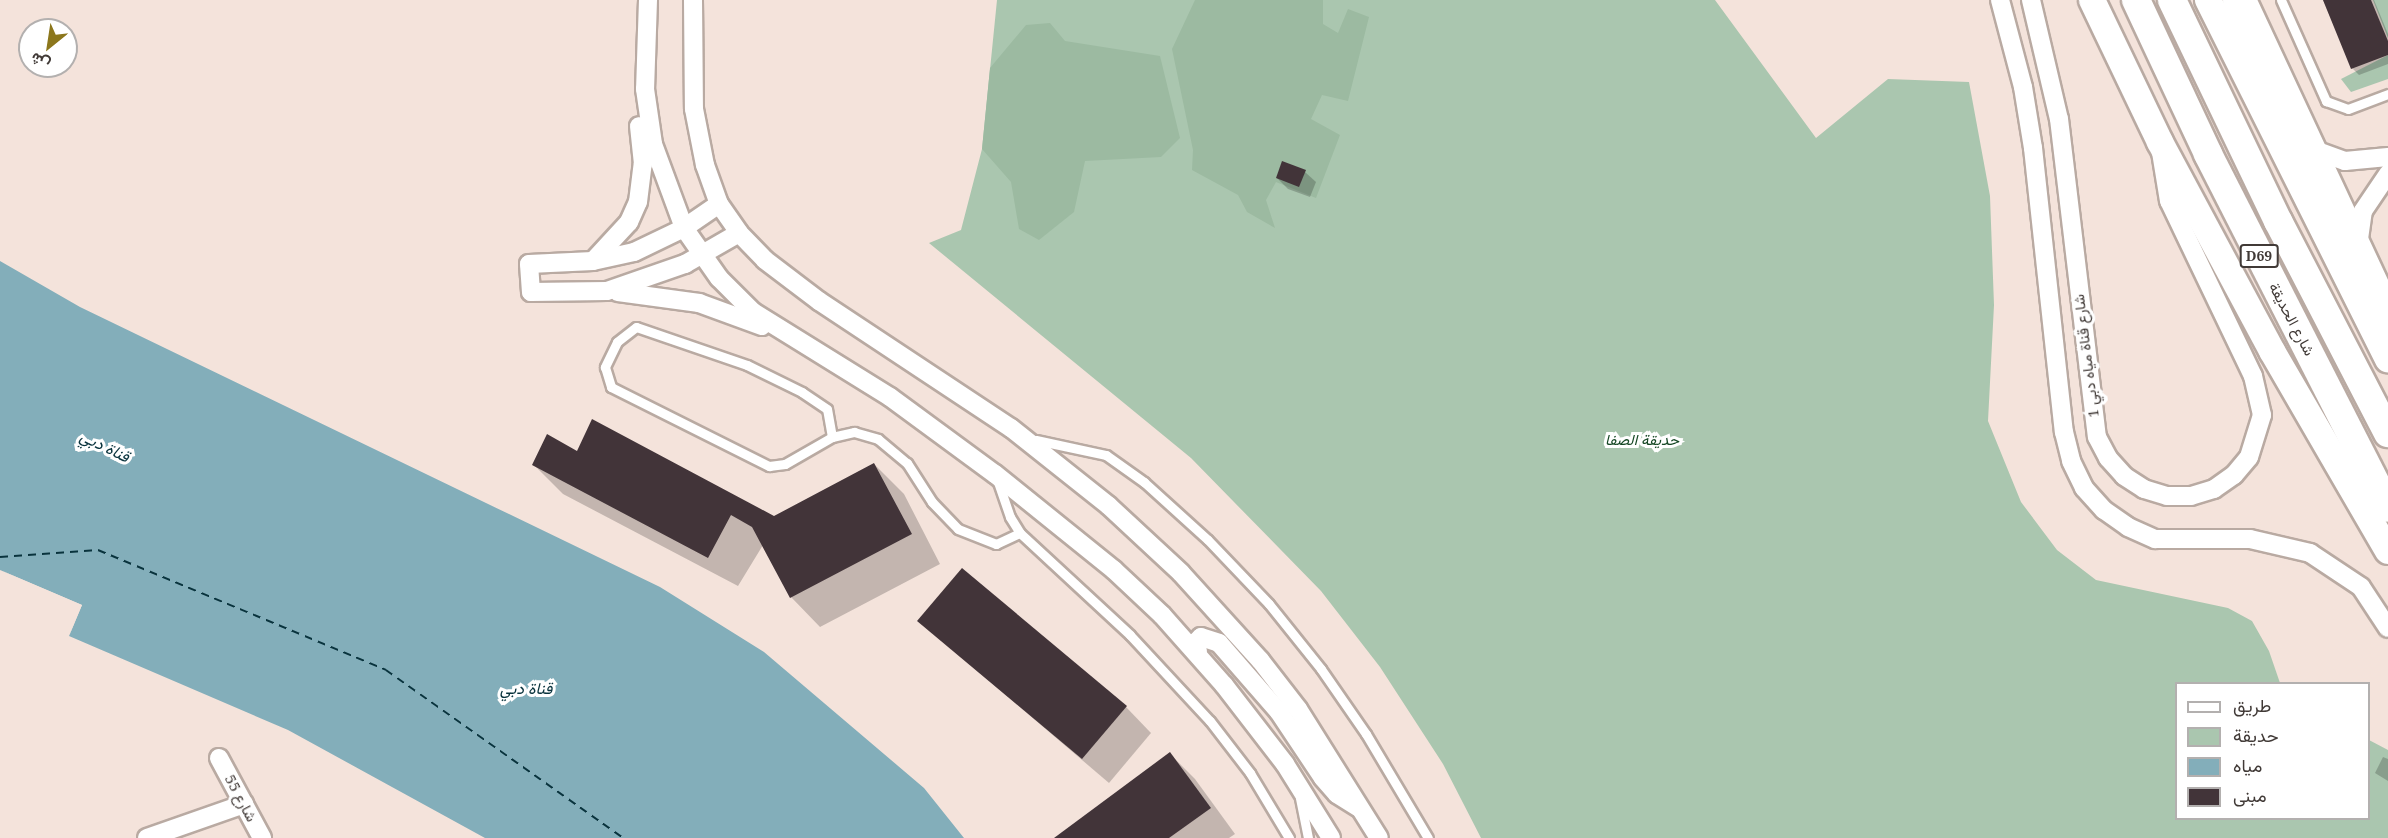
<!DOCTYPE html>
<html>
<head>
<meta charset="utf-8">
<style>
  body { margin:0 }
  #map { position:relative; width:2388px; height:838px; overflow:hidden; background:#f4e3db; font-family:"Noto Serif",Vazirmatn,serif }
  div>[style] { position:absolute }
  .green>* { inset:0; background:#aac6af }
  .forest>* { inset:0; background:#9cbaa1 }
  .water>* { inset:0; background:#83aeba }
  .pier>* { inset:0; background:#f4e3db }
  .shadow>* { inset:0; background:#0003 }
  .ferry>* { height:1.5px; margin-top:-0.75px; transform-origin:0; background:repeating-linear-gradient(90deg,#09333d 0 8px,transparent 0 14px) }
  .building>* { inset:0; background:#423439 }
  .roads { filter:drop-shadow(2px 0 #b9aaa2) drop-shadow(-2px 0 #b9aaa2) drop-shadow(0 2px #b9aaa2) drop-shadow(0 -2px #b9aaa2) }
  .lane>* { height:9px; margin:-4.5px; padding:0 4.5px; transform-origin:4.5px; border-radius:4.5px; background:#fff }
  .street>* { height:18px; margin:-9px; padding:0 9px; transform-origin:9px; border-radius:9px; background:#fff }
  .secondary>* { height:26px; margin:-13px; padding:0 13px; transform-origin:13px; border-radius:13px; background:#fff }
  .primary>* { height:28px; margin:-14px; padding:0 14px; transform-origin:14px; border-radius:14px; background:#fff }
  .highway>* { height:33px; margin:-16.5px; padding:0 16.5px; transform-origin:16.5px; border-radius:16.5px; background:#fff }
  span { translate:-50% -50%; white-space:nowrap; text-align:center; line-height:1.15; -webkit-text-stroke:6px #fff; paint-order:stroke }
  .shield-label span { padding:2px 4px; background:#fff; border:2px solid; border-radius:4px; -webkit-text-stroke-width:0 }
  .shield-label { font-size:14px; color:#413a37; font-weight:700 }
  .street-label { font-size:15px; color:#413a37 }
  .park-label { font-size:15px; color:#164825; font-style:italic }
  .water-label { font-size:16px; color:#09333d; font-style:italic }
  .legend { position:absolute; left:2175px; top:682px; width:195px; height:138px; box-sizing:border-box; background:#fff; border:2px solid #b3b0af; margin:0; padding:8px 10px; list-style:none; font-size:18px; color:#413a37 }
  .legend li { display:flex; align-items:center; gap:12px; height:30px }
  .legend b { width:30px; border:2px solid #b3b0af }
  .north { position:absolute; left:18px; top:18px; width:60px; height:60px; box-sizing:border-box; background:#fff; border:2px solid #b3b0af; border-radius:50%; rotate:210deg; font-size:16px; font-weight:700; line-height:24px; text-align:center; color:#413a37 }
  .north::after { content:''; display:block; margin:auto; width:21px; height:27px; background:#8c771c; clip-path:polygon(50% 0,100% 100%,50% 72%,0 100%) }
</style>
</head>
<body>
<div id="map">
  <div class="green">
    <div style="clip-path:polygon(997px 0,1715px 0,1816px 138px,1888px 79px,1969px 82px,1990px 196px,1994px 305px,1988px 421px,2021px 502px,2057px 550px,2096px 580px,2228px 608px,2252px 621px,2269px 651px,2280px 683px,2176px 684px,2176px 818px,2368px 818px,2369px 740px,2388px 750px,2388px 838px,1481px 838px,1443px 764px,1380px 667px,1321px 591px,1191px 458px,929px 243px,961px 230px,982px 149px)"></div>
    <div style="clip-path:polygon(2373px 0,2388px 0,2388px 38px)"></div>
    <div style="clip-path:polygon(2388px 55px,2388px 79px,2351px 92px,2341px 79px)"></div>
  </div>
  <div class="forest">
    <div style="clip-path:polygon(1195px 0,1323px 0,1323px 24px,1338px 33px,1348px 9px,1369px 17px,1348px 101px,1322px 95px,1311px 119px,1340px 135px,1316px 198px,1276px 182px,1266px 200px,1275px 228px,1247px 212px,1238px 195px,1192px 170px,1193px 150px,1172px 49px)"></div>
    <div style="clip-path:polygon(1050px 23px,1065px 41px,1160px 56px,1180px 138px,1161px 157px,1085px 161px,1074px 212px,1039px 240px,1019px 229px,1011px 182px,982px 149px,990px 68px,1026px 25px)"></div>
  </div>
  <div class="water">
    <div style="clip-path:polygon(0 261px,80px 307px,660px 587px,764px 652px,924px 788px,964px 838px,485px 838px,288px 730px,69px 636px,82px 605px,0 570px)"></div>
  </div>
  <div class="pier">
    <div style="clip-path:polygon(0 570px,82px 605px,69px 636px,79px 607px)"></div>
  </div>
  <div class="shadow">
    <div style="clip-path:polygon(2323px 0,2374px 0,2388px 34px,2388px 64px,2359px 75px,2352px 68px)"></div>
    <div style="clip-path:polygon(1305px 172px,1316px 182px,1310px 197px,1288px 189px,1277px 178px)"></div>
    <div style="clip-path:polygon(577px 453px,774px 517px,874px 464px,904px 494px,940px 564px,820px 627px,791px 597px,763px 545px,738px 586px,563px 494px,533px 464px)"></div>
    <div style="clip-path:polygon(919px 621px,1126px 707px,1151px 733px,1109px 783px)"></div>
    <div style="clip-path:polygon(1170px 754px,1195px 779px,1235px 834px,1229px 838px,1056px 838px)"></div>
    <div style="clip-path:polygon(2383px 757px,2388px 759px,2388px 781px,2375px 773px)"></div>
  </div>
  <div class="ferry">
    <div style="left:0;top:557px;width:98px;rotate:-4.1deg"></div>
    <div style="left:98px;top:550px;width:312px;rotate:22.6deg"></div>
    <div style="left:386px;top:670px;width:291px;rotate:35.3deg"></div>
  </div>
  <div class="building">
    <div style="clip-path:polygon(2323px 0,2371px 0,2388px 41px,2388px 55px,2351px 69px)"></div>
    <div style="clip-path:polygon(1282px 161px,1306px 170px,1299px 187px,1276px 178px)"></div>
    <div style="clip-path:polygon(592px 419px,774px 516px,874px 463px,912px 534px,790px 598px,752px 527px,731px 515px,708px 558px,532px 465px,547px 434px,577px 451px)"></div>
    <div style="clip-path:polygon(962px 568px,1127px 706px,1082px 759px,917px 621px)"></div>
    <div style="clip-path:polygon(1170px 752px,1211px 808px,1169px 838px,1054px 838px)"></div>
  </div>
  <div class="roads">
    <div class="lane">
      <div style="left:2281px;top:0;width:111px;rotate:66deg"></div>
      <div style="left:2326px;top:101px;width:23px;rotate:20deg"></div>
      <div style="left:2348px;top:109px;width:43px;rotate:-20.6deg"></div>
      <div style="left:832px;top:437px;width:28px;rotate:-100deg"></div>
      <div style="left:827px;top:409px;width:30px;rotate:-146deg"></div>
      <div style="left:802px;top:392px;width:61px;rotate:-153.9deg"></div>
      <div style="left:747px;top:365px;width:117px;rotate:-161.1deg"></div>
      <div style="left:636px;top:327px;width:24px;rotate:142deg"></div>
      <div style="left:617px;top:342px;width:28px;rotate:116deg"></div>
      <div style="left:605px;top:367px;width:21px;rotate:73deg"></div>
      <div style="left:611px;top:387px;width:177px;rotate:26.6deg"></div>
      <div style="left:769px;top:466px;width:16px;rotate:-7deg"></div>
      <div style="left:785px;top:464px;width:54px;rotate:-29.9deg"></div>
      <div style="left:832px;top:437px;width:23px;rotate:-13deg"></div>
      <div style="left:854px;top:432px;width:25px;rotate:16deg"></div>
      <div style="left:878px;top:439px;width:38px;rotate:40deg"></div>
      <div style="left:907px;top:463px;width:46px;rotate:57.3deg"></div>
      <div style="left:932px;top:502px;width:37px;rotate:46deg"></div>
      <div style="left:958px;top:529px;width:41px;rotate:21.5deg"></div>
      <div style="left:996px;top:544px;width:26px;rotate:-25deg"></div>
      <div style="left:1036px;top:440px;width:72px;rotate:12.1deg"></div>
      <div style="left:1106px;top:455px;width:47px;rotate:35.4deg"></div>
      <div style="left:1144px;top:482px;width:86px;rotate:42.2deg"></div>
      <div style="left:1208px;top:540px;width:88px;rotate:46.4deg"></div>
      <div style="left:1269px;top:604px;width:83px;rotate:51.3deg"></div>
      <div style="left:1321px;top:669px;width:79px;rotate:55.3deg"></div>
      <div style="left:1366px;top:734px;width:121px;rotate:59.2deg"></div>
      <div style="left:997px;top:479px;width:40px;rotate:71.1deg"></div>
      <div style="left:1010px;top:517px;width:19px;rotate:58deg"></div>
      <div style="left:1020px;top:533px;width:150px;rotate:42.8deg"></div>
      <div style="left:1130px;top:635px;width:117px;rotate:47.1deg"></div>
      <div style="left:1210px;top:721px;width:66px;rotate:52.4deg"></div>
      <div style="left:1250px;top:773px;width:76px;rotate:59deg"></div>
      <div style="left:1300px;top:798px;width:41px;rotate:78.7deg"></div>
    </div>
    <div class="street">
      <div style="left:648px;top:0;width:89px;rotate:91.9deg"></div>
      <div style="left:645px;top:89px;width:56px;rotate:81.7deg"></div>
      <div style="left:653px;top:144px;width:90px;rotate:69.7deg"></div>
      <div style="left:684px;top:228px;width:61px;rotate:55deg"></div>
      <div style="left:719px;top:278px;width:48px;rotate:45deg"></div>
      <div style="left:753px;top:312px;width:161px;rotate:31.8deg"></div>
      <div style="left:890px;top:397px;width:130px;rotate:36.3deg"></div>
      <div style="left:995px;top:474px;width:153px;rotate:38.9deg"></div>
      <div style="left:1114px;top:570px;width:66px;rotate:43.2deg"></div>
      <div style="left:1162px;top:615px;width:94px;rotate:48.5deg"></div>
      <div style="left:1224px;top:685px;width:100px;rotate:52.3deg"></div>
      <div style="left:1285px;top:764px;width:87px;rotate:58.1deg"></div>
      <div style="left:693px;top:0;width:109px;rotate:89.5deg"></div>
      <div style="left:694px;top:109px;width:57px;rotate:78.9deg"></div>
      <div style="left:705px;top:165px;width:41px;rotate:70.3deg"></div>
      <div style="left:719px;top:204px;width:35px;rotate:55deg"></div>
      <div style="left:739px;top:233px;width:37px;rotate:46deg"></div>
      <div style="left:765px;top:260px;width:68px;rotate:37.2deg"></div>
      <div style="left:819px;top:301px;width:230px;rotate:33.5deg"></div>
      <div style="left:1011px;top:428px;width:125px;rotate:38.5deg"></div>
      <div style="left:1109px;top:506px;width:98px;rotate:42.9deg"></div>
      <div style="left:1181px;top:573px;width:118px;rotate:47.8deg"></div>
      <div style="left:1260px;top:660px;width:62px;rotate:52.2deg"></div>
      <div style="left:1298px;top:709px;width:152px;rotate:57.9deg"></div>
      <div style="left:2000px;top:0;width:90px;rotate:75.2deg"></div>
      <div style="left:2023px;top:87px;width:62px;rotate:80.7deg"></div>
      <div style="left:2033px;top:148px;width:286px;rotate:83.8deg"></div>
      <div style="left:2064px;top:432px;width:30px;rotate:76deg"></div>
      <div style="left:2071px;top:461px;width:30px;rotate:64deg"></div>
      <div style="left:2084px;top:488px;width:30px;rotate:48deg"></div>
      <div style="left:2104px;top:510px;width:29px;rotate:35deg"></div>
      <div style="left:2128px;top:527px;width:30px;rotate:24deg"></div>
      <div style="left:2155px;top:539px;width:95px"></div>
      <div style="left:2250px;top:539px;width:62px;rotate:13.1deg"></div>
      <div style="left:2310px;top:553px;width:61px;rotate:33.7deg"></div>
      <div style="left:2361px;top:587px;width:49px;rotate:56.6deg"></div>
      <div style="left:2031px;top:0;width:122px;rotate:76.8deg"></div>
      <div style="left:2059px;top:119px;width:320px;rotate:83.2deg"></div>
      <div style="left:2097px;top:437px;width:24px;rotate:62deg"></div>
      <div style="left:2108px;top:458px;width:24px;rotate:48deg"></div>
      <div style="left:2124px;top:476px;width:24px;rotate:33deg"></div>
      <div style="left:2144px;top:489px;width:24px;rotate:17deg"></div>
      <div style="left:2167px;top:496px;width:24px"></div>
      <div style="left:2191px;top:496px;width:24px;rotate:-17deg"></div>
      <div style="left:2214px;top:489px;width:24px;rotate:-35deg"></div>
      <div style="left:2234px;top:475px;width:23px;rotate:-50deg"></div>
      <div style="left:2249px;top:457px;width:44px;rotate:-72.8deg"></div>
      <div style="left:2262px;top:415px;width:40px;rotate:-103deg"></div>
      <div style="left:2253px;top:376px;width:194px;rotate:-115.6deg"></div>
      <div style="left:2169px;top:201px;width:50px;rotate:-99.3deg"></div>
      <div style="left:2309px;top:148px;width:38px;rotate:20deg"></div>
      <div style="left:2345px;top:161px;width:43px;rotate:-5.3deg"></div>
      <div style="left:719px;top:204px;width:42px;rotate:145.6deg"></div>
      <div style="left:684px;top:228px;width:55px;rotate:154.4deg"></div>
      <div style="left:634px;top:252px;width:42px;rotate:167.6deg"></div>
      <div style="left:593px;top:261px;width:64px;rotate:177.3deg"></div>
      <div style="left:529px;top:264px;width:28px;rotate:86deg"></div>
      <div style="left:531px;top:292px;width:76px;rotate:-0.8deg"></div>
      <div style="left:607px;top:291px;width:83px;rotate:-19.1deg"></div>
      <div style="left:685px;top:264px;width:62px;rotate:-29.9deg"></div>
      <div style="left:2358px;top:246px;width:35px;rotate:-82deg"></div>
      <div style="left:2363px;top:211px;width:45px;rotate:-56deg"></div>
      <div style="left:593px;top:261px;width:53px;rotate:-47.3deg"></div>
      <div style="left:629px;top:222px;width:22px;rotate:-66deg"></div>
      <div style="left:638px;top:202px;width:38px;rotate:-83deg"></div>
      <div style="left:643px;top:164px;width:38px;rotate:-96deg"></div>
      <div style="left:618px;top:292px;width:82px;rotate:7.7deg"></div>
      <div style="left:699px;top:303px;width:67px;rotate:20.1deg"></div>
      <div style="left:1198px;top:652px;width:10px;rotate:-101deg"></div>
      <div style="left:1196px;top:642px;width:7px;rotate:-45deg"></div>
      <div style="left:1201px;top:637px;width:19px;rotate:18deg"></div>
      <div style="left:1219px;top:643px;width:91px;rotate:49deg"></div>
      <div style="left:1279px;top:712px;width:79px;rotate:56.3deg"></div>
      <div style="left:1323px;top:778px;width:21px;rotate:49deg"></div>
      <div style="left:1337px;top:794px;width:25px;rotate:32deg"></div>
      <div style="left:219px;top:758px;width:91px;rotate:61.7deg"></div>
      <div style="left:147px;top:838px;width:103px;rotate:-19.3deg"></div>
    </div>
    <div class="secondary">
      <div style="left:2092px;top:0;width:157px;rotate:64.4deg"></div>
      <div style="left:2160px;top:142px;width:237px;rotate:61.8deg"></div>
      <div style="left:2272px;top:351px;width:231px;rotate:59.9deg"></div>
      <div style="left:2208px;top:0;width:402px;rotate:63.4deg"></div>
    </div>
    <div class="primary">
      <div style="left:2136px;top:0;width:170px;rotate:64.9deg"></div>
      <div style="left:2208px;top:154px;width:397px;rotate:63deg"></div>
      <div style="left:2172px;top:0;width:245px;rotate:64.4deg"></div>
      <div style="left:2278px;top:221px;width:239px;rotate:62.6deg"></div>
    </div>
    <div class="highway">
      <div style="left:2239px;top:0;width:352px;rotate:65deg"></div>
    </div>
  </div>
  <div class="shield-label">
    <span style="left:2259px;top:256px">D69</span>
  </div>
  <div class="street-label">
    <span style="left:2292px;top:319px;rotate:62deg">شارع الحديقة</span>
    <span style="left:2086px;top:356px;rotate:-97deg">شارع قناة مياه دبي 1</span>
    <span style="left:241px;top:798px;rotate:62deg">شارع 55</span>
  </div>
  <div class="park-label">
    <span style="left:1642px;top:440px">حديقة الصفا</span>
  </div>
  <div class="water-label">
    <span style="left:105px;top:446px;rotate:26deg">قناة دبي</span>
    <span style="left:526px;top:688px">قناة دبي</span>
  </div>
  <ul class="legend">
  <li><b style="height:8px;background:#fff"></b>طريق</li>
  <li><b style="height:16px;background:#aac6af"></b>حديقة</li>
  <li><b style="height:16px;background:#83aeba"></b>مياه</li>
  <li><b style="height:16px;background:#423439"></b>مبنى</li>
  </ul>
  <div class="north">ش</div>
</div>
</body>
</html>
